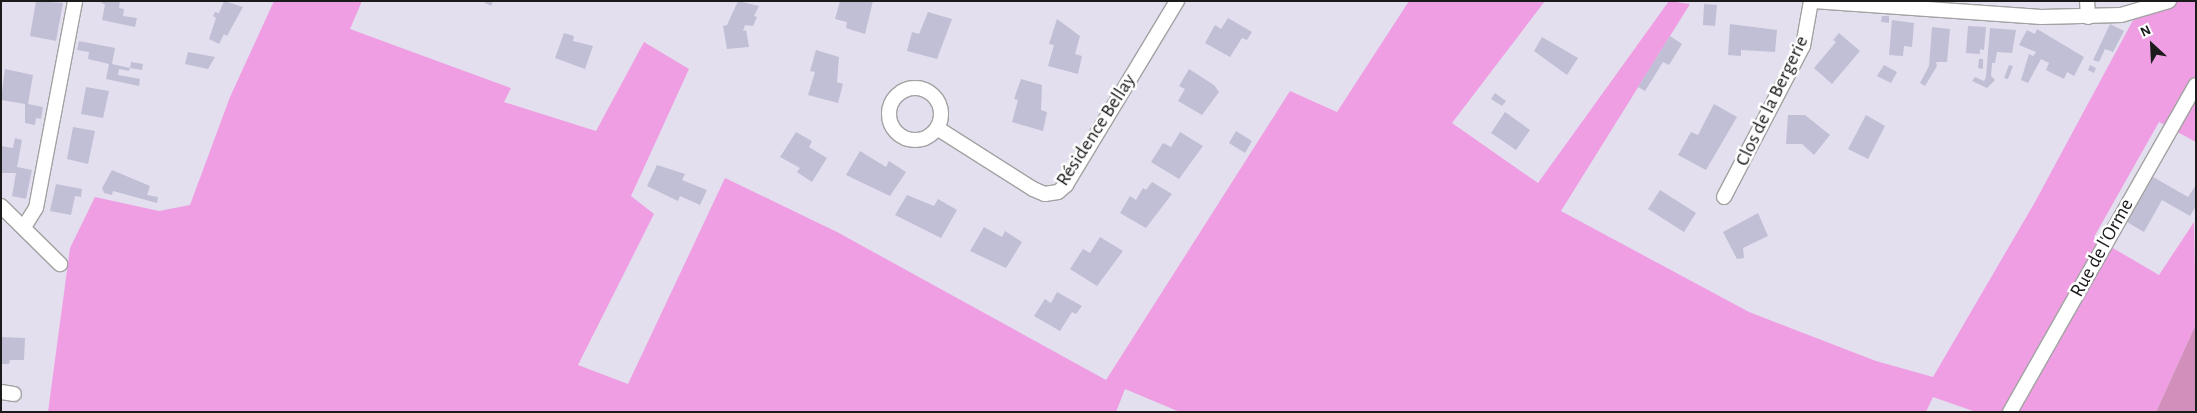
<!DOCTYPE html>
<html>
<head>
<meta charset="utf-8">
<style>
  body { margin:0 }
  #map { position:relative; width:2197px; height:413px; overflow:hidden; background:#e3dfee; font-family:"Alegreya Sans",sans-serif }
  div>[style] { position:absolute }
  .grass>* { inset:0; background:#ef9ee3 }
  .forest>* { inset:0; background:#d28fbb }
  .building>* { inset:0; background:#c0bfd5 }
  .roads { filter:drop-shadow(1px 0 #a2a2a2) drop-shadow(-1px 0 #a2a2a2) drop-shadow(0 1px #a2a2a2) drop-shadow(0 -1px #a2a2a2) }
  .street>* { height:14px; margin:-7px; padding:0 7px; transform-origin:7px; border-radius:7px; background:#fff }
  .street>.ring { margin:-7px; padding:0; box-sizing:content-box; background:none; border:14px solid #fff; border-radius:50% }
  span { translate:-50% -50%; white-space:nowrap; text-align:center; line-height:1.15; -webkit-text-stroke:5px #fff; paint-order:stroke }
  .street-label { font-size:20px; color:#1b1b1b }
  .frame { position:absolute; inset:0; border:2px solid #1b1b1b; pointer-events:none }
  .north { position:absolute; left:2127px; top:20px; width:50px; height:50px; -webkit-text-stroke:4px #fff; paint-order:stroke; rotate:335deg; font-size:14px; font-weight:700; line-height:20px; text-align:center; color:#1b1b1b }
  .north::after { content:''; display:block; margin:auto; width:18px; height:22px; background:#1b1b1b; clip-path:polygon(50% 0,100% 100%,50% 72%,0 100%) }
</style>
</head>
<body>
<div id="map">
  <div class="grass">
    <div style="clip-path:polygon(274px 1px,362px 1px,350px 29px,511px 88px,504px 102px,596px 131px,644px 42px,689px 69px,631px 196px,654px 214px,578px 365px,628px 384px,725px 178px,837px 232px,1106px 380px,1290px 91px,1337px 112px,1409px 1px,1545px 1px,1452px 123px,1538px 183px,1669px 1px,1690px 4px,1561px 211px,1749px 312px,1876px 361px,1933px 377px,2035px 202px,2132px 22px,2146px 1px,2196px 1px,2196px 142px,2159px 122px,2094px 237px,2159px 275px,2194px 222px,2196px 324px,2156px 412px,1976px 412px,1933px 397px,1926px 412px,1180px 412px,1125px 389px,1116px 412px,48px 412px,70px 248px,95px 197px,159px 211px,190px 205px,230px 97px)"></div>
  </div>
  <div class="forest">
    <div style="clip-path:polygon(2196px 324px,2196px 412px,2156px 412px)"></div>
  </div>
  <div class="building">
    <div style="clip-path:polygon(36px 1px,63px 3px,56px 41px,30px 36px)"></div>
    <div style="clip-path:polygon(99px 1px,120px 1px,119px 8px,124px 9px,123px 16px,137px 18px,135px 27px,102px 20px,105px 5px)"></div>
    <div style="clip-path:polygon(224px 1px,243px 7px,227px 36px,224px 34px,219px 44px,209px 39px,216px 18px,213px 16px,215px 12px,219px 13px)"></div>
    <div style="clip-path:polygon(482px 1px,493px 1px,491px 6px)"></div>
    <div style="clip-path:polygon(738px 1px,759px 6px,754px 16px,757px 17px,753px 26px,745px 25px,743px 31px,746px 30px,749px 47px,727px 49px,723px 26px,727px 25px)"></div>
    <div style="clip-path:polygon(840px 1px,873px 1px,865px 34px,846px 28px,847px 22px,835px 19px)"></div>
    <div style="clip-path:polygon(1704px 4px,1717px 5px,1715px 26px,1703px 25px)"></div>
    <div style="clip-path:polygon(928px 12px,952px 19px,937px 59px,907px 51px,912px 32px,919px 34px)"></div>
    <div style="clip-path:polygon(1882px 16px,1889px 16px,1889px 23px,1881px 22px)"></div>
    <div style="clip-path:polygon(1228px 18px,1252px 32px,1247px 40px,1242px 38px,1230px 57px,1205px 43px,1215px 25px,1221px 29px)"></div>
    <div style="clip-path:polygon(1057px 19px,1080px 36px,1075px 54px,1082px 56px,1078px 74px,1048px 66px,1054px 45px,1049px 44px)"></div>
    <div style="clip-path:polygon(1892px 20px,1914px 23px,1912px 47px,1904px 46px,1903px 56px,1889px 55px)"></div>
    <div style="clip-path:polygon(1730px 24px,1777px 30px,1775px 52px,1741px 50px,1741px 56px,1728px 55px)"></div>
    <div style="clip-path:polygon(2110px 24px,2124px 31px,2113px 52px,2105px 49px,2099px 62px,2093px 60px)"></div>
    <div style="clip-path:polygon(1968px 26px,1986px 27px,1984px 50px,1980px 49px,1980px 54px,1966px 53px)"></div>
    <div style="clip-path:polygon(1932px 27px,1950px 29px,1947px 62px,1936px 62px,1937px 66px,1925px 86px,1920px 83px,1929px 66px)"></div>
    <div style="clip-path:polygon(1990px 28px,2016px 30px,2012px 53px,1997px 52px,1995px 63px,1992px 63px,1991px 76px,1995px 80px,1987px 88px,1972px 81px,1975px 77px,1984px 81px,1986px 77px)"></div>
    <div style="clip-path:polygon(2037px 29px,2084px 57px,2074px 76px,2067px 72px,2064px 79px,2046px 70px,2049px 63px,2041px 59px,2028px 83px,2021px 80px,2029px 54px,2033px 56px,2036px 52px,2019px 45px,2027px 30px,2035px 34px)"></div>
    <div style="clip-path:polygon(564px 33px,574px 36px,573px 41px,593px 46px,585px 69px,555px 58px)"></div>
    <div style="clip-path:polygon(1839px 33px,1860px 51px,1832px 84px,1814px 68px,1836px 42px,1833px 40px)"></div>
    <div style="clip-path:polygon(1670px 36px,1682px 44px,1669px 65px,1663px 62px,1645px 91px,1638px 87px)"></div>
    <div style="clip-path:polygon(1542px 37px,1578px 58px,1567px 75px,1534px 51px)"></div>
    <div style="clip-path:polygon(79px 41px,115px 48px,112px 64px,130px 68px,129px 71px,119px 69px,118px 75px,140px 79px,139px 86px,106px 79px,109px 64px,88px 59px,89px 52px,77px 50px)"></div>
    <div style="clip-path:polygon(816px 50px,839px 57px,837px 82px,843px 84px,838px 103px,808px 95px,815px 72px,810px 71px)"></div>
    <div style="clip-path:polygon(188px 52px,215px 57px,208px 69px,185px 64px)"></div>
    <div style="clip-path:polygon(1979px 59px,1983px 59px,1983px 69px,1978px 68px)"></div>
    <div style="clip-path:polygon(131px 62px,143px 64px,142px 70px,130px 68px)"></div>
    <div style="clip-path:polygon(1884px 65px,1897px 72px,1891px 83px,1877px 76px)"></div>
    <div style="clip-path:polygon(2009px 65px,2013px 66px,2008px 79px,2004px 78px)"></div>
    <div style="clip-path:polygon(2090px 65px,2096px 68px,2094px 73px,2088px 70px)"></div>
    <div style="clip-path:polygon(5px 69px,33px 75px,28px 104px,43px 107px,41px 119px,36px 118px,35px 125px,25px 123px,25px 104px,1px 100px)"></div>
    <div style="clip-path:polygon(1189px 69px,1214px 85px,1219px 92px,1202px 115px,1178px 101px,1185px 89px,1179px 86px)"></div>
    <div style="clip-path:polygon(1021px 79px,1042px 85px,1041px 110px,1047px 112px,1043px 131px,1012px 122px,1018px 100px,1014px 99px)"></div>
    <div style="clip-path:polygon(86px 87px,109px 91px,103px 118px,81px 114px)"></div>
    <div style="clip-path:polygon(1495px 93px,1506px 101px,1502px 106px,1491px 99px)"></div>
    <div style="clip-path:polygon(1714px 104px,1737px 117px,1706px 170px,1678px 155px,1691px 132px,1698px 135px)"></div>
    <div style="clip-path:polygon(1505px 112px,1530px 130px,1516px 150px,1491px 133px)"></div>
    <div style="clip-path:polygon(1788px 115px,1805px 115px,1830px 135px,1814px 155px,1802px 144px,1786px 144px)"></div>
    <div style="clip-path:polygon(1866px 115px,1885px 126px,1868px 159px,1848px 149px)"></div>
    <div style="clip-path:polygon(73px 127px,95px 131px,88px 164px,67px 159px)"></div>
    <div style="clip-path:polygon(1236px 131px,1252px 141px,1245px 153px,1229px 143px)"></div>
    <div style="clip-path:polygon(796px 132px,812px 141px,809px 147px,827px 158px,812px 182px,797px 172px,800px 168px,780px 157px)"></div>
    <div style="clip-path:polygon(1180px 132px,1203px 146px,1179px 179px,1151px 162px,1163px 143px,1171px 147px)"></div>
    <div style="clip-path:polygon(15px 138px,22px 140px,17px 167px,32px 170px,26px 199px,12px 196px,16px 173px,1px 173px,1px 146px,13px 148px)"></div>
    <div style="clip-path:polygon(860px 151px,886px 167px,889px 161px,906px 172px,890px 196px,846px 175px)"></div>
    <div style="clip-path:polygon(657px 165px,685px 174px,682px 180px,707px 190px,700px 205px,680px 196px,678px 201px,647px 186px)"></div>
    <div style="clip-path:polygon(112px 170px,150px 186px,147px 195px,158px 197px,157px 203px,113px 191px,112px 195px,104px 193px,102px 188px)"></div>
    <div style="clip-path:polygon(2153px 177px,2188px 197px,2196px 185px,2196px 206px,2190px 216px,2162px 200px,2144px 232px,2127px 222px)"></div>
    <div style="clip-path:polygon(1152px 182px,1172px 194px,1146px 228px,1120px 213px,1130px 196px,1136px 200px,1143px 188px,1146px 190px)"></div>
    <div style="clip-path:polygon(56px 184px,82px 189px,81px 197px,75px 196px,71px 215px,50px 211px)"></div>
    <div style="clip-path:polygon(1660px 190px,1696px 213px,1684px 232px,1648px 209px)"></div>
    <div style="clip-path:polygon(907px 195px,934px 206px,938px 199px,957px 210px,941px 238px,895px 215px)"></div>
    <div style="clip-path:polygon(1758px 213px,1768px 236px,1743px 248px,1744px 258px,1737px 259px,1723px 232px)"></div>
    <div style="clip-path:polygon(984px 227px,1002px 237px,1005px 231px,1022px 242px,1006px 268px,970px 251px)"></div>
    <div style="clip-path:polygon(1100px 237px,1123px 251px,1097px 286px,1070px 269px,1083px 249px,1090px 253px)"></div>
    <div style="clip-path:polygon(1057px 292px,1082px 306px,1076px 314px,1072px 312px,1060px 331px,1034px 316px,1045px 299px,1051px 303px)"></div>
    <div style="clip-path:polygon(1px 337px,25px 338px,24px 360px,10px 360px,9px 364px,1px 364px)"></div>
  </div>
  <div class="roads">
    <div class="street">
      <div style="left:1813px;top:1px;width:229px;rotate:4deg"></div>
      <div style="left:2041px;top:17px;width:80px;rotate:-1.4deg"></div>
      <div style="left:2121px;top:15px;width:50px;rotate:-16.3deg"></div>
      <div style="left:2087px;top:1px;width:16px;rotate:86deg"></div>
      <div class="ring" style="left:889px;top:88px;width:38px;height:38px"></div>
      <div style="left:937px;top:128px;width:114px;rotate:32.4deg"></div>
      <div style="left:1033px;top:189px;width:13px;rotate:23deg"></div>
      <div style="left:1045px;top:194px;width:13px;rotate:-9deg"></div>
      <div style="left:1058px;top:192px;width:11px;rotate:-41deg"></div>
      <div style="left:1066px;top:185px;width:215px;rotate:-58.9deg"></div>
      <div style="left:1724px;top:197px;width:170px;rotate:-62.4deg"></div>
      <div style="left:1803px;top:46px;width:46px;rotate:-79.9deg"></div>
      <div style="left:1px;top:206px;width:83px;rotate:44.5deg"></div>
      <div style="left:24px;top:227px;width:22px;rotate:-58deg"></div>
      <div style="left:36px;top:208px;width:211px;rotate:-79.3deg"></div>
      <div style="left:1px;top:392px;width:13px;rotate:9deg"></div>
      <div style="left:2010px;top:412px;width:376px;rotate:-60.4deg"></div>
    </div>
  </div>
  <div class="street-label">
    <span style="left:1772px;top:101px;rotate:-64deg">Clos de la Bergerie</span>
    <span style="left:1096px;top:130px;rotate:-57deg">Résidence Bellay</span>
    <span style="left:2102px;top:248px;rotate:-61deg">Rue de l'Orme</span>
  </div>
  <div class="frame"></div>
  <div class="north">N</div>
</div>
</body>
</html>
